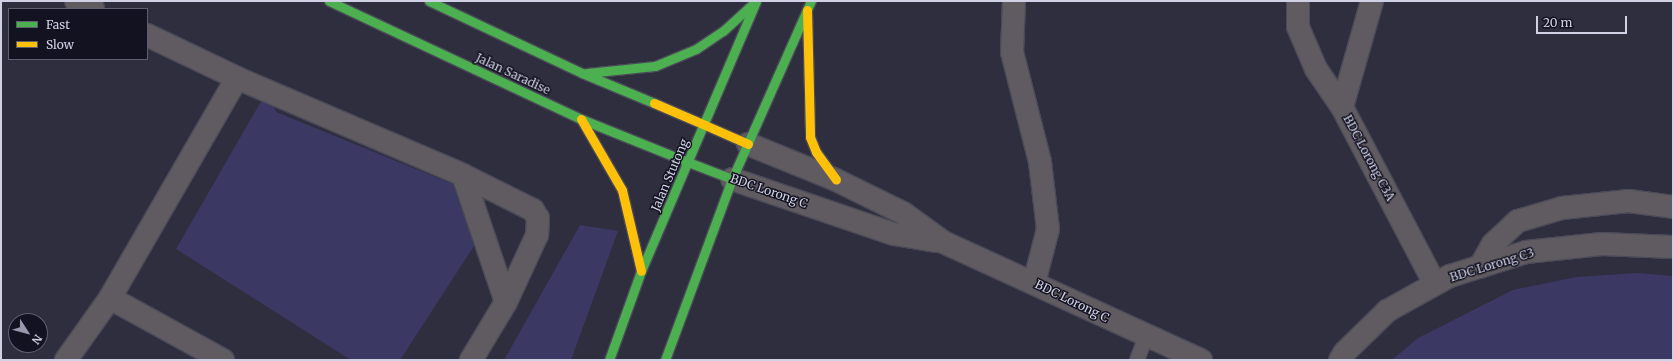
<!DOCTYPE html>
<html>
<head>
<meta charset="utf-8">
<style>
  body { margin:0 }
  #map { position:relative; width:1674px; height:361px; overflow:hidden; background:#2e2e3f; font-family:Merriweather,serif }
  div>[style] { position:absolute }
  .green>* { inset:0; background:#3b3863 }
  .roads { filter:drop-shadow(1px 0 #4a4a58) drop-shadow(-1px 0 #4a4a58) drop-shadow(0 1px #4a4a58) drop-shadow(0 -1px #4a4a58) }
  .lane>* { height:14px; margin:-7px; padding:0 7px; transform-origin:7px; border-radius:7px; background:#605b61 }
  .street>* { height:22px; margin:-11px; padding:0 11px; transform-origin:11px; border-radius:11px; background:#605b61 }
  .fast>* { height:9px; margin:-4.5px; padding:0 4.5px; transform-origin:4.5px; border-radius:4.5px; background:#4caf50 }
  .slow>* { height:9px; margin:-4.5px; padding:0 4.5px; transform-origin:4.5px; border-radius:4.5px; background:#ffc107 }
  span { translate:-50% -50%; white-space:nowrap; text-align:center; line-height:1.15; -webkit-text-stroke:3px #121220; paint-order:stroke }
  .street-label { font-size:12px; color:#d1d1e6 }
  .frame { position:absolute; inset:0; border:2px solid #d1d1e6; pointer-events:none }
  .legend { position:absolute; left:8px; top:8px; width:140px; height:52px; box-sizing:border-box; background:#121220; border:1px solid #5e5e6f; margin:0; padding:5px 7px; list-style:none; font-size:12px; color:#d1d1e6 }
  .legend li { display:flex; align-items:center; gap:8px; height:20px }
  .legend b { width:20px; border:1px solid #5e5e6f }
  .north { position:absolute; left:8px; top:313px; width:40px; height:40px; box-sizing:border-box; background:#121220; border:1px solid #5e5e6f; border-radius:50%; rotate:126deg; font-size:11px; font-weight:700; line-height:16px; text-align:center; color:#d1d1e6 }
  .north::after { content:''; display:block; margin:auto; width:14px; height:18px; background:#9898ac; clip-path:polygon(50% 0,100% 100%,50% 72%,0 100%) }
  .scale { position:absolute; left:1536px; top:16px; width:91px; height:18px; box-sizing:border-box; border:2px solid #d1d1e6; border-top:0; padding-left:5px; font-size:12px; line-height:14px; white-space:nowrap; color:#d1d1e6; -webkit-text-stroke:3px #121220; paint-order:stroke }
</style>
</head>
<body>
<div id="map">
  <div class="green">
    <div style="clip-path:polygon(267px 91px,276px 112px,455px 185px,474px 246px,400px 360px,351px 360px,176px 249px)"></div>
    <div style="clip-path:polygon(580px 225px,618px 231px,571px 360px,504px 360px)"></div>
    <div style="clip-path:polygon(1638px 273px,1673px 276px,1673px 360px,1392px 360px,1418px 338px,1513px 290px,1576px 277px)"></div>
  </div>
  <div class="roads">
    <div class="lane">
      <div style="left:1137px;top:360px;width:25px;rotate:-69deg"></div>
    </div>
    <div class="street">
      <div style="left:76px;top:1px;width:19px;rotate:25deg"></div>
      <div style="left:1014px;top:1px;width:51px;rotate:92.2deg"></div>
      <div style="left:1012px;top:52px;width:114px;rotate:75.7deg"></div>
      <div style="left:1040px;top:162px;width:67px;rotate:83.2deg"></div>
      <div style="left:1048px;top:229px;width:56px;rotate:104.5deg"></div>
      <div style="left:1298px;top:1px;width:26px;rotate:90deg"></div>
      <div style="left:1298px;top:27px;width:46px;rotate:66.8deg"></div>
      <div style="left:1316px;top:69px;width:46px;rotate:55.6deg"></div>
      <div style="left:1342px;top:107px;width:200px;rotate:62.3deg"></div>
      <div style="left:147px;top:35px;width:100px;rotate:25.5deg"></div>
      <div style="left:237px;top:78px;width:246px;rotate:23.2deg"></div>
      <div style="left:463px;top:175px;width:78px;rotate:26.6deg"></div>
      <div style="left:533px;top:210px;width:9px;rotate:58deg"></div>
      <div style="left:538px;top:218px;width:17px;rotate:93deg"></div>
      <div style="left:537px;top:235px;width:74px;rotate:114.8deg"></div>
      <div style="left:506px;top:302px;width:68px;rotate:121.1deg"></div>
      <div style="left:1342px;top:107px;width:110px;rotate:-74.2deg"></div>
      <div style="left:748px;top:144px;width:95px;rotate:22.2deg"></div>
      <div style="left:836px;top:180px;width:75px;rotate:26.2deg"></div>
      <div style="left:903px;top:213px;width:49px;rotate:35.9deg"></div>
      <div style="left:943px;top:242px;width:284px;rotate:24.6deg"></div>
      <div style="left:463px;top:175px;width:134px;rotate:71.3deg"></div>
      <div style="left:732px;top:179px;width:171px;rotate:18.8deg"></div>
      <div style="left:894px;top:234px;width:44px;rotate:9.2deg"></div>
      <div style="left:1480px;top:267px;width:26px;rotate:-61deg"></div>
      <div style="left:1493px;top:244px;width:34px;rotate:-43deg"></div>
      <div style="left:1518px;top:221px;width:46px;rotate:-16.5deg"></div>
      <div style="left:1562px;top:208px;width:67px;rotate:-6deg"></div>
      <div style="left:1629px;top:201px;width:44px;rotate:7.8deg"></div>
      <div style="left:110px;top:298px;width:129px;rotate:28.8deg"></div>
      <div style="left:66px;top:360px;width:76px;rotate:-54.6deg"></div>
      <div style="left:110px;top:298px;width:254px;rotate:-60deg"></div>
      <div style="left:1340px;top:360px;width:9px;rotate:-58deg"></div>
      <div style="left:1345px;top:352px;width:59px;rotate:-44.3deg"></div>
      <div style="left:1387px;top:311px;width:72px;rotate:-29.1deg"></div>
      <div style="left:1450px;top:276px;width:80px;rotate:-17.5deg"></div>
      <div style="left:1526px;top:252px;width:76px;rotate:-6deg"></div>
      <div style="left:1602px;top:244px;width:71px;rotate:2.4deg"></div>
    </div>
    <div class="fast">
      <div style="left:329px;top:1px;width:278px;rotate:25.1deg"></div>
      <div style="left:581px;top:119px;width:115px;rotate:21.9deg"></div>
      <div style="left:429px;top:1px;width:169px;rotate:25.2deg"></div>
      <div style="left:582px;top:73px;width:78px;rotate:22.6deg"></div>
      <div style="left:587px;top:73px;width:68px;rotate:-5.9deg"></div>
      <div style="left:655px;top:66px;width:44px;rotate:-22.5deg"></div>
      <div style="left:696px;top:49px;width:32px;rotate:-34deg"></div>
      <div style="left:723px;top:31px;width:43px;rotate:-42.2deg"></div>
      <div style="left:688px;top:162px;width:47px;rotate:21.1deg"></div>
      <div style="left:609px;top:360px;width:95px;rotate:-70.2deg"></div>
      <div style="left:641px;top:271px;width:293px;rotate:-66.9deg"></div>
      <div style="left:665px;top:360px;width:193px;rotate:-69.7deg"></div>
      <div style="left:732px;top:179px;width:195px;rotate:-66.1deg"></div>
    </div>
    <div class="slow">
      <div style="left:807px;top:10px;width:127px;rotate:88.6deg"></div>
      <div style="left:810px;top:137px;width:16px;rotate:68deg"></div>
      <div style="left:816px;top:152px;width:34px;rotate:54deg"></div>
      <div style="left:654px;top:103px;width:56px;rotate:23.3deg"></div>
      <div style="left:581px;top:119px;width:82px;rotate:60deg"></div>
      <div style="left:622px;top:190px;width:83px;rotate:76.8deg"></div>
      <div style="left:705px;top:125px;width:47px;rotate:23.8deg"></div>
    </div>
  </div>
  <div class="street-label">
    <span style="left:513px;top:74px;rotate:25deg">Jalan Saradise</span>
    <span style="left:1369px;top:158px;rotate:62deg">BDC Lorong C3A</span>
    <span style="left:670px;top:175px;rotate:-67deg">Jalan Stutong</span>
    <span style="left:769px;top:191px;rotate:19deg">BDC Lorong C</span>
    <span style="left:1492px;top:265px;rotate:-17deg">BDC Lorong C3</span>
    <span style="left:1072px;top:301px;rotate:26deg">BDC Lorong C</span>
  </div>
  <div class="frame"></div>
  <ul class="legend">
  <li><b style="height:5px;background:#4caf50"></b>Fast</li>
  <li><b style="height:5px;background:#ffc107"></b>Slow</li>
  </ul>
  <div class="north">N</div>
  <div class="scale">20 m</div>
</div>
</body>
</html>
